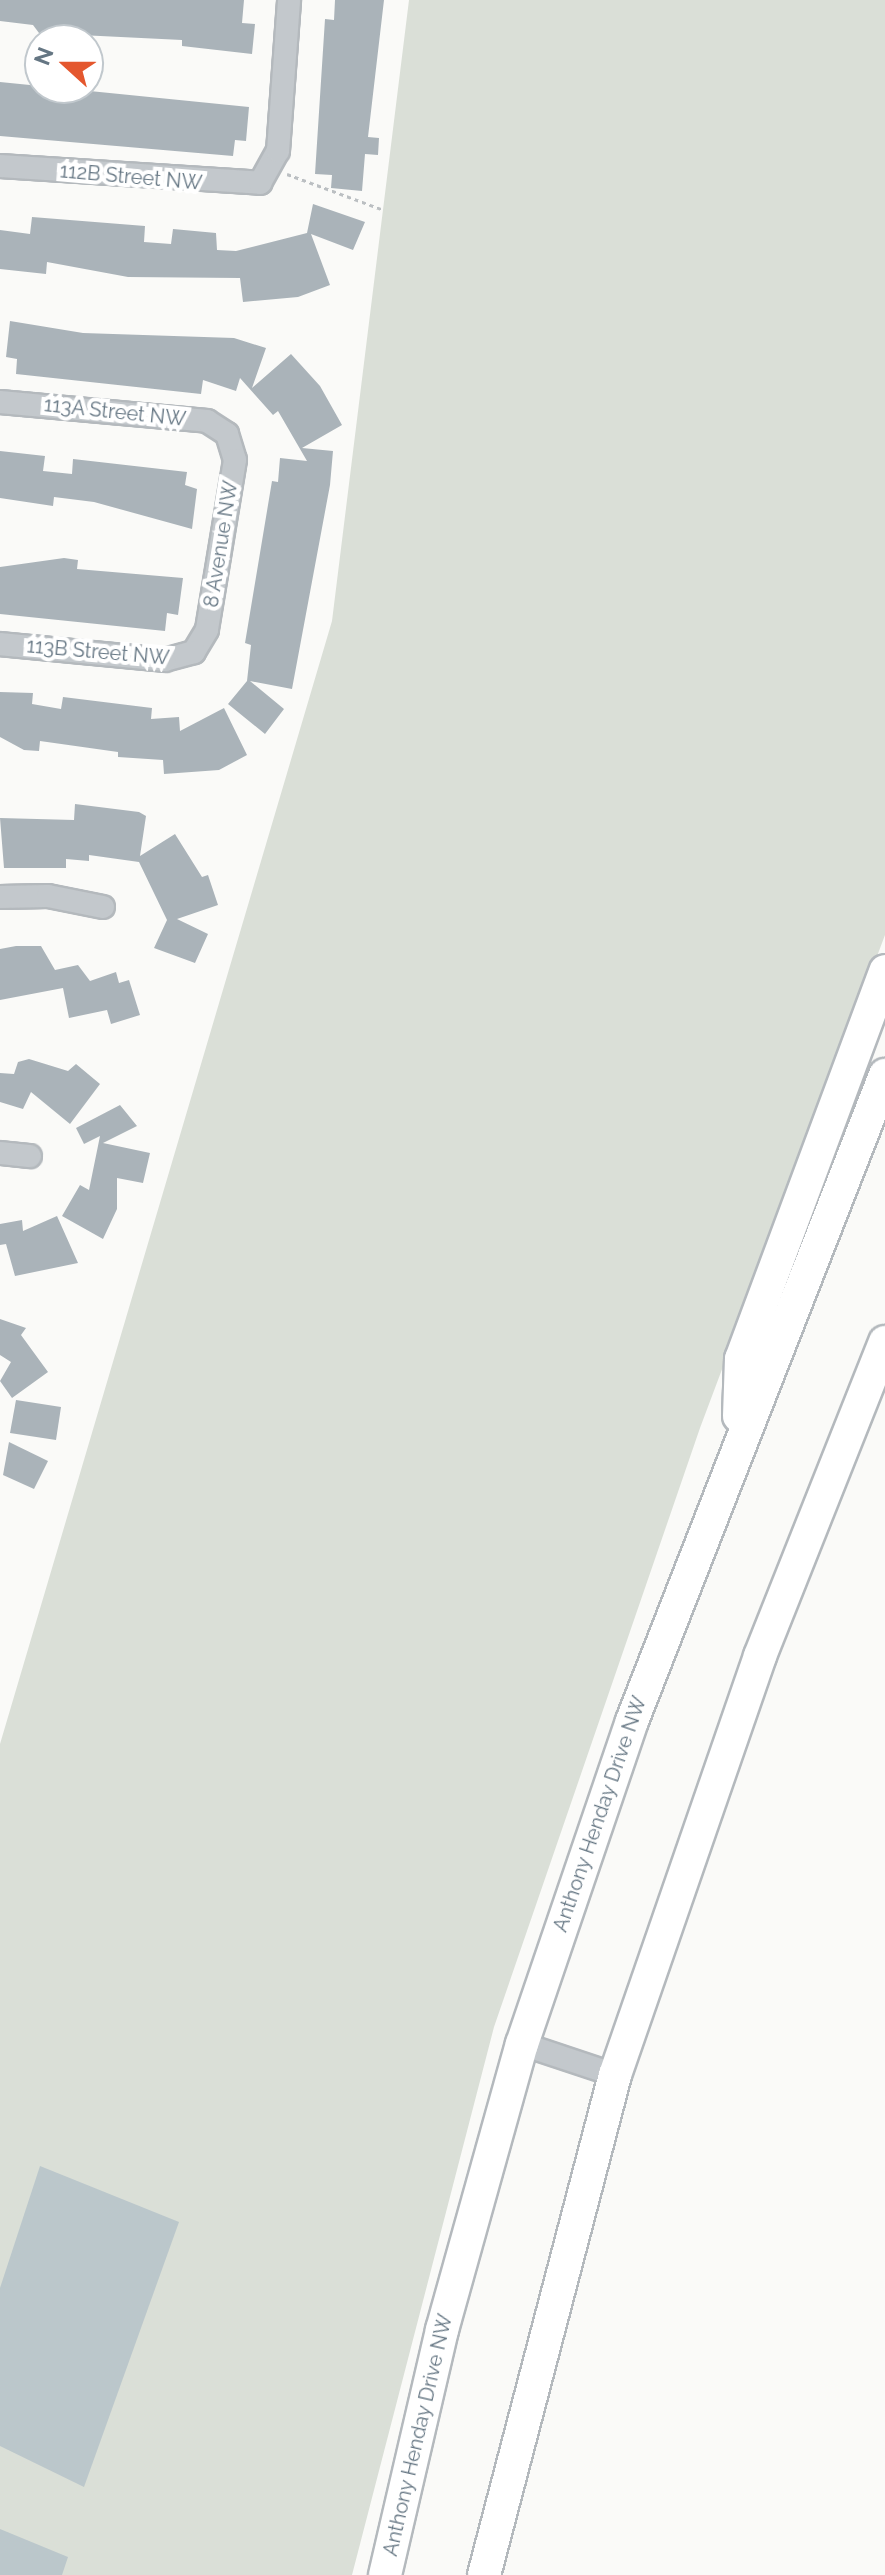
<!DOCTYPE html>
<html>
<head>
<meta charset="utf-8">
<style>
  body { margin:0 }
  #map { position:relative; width:885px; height:2575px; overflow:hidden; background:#fafaf8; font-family:Raleway,sans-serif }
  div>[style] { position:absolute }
  .green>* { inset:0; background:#dadfd7 }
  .water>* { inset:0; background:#bbc7cb }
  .building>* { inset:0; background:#aab3b9 }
  .path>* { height:3px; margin-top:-1.5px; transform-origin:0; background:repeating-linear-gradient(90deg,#bbbfc2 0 4px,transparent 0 8px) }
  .roads { filter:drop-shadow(2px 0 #b4b9bd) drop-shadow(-2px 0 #b4b9bd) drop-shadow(0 2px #b4b9bd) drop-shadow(0 -2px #b4b9bd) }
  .minor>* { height:22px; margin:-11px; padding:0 11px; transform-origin:11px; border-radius:11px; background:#c3c8cc }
  .highway>* { height:32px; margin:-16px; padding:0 16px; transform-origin:16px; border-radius:16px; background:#fff }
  span { translate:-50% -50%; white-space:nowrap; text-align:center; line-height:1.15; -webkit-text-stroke:8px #fff; paint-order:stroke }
  .street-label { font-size:20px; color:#657683 }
  .north { position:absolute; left:24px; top:24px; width:80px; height:80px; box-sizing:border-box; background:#fff; border:2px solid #c1c8cd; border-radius:50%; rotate:291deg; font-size:22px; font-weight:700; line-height:32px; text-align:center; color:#657683 }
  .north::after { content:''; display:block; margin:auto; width:28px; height:36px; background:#e4572e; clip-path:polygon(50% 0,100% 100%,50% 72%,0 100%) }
</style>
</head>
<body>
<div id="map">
  <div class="green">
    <div style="clip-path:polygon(409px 0,885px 0,885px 935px,700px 1428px,494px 2027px,352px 2575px,0 2575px,0 1744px,332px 621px)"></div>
  </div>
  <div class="water">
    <div style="clip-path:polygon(40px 2166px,179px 2222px,84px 2487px,0 2446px,0 2288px)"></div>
    <div style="clip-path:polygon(0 2529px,68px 2557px,62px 2575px,0 2575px)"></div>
  </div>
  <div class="building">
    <div style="clip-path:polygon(0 0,244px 0,242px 23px,255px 24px,252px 54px,182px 46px,182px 40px,39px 33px,33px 25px,0 21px)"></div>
    <div style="clip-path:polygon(335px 0,384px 0,368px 137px,379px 138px,378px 155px,365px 154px,362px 191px,331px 188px,332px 175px,315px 174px,325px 19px,334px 20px)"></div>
    <div style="clip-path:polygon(0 82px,249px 107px,246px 141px,235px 140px,233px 156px,0 136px)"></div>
    <div style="clip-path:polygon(313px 204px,365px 222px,353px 250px,311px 234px,330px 285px,298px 297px,243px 302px,240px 278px,128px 277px,47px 262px,46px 274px,0 269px,0 230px,30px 234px,32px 217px,145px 226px,144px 242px,171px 244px,173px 229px,216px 233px,217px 250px,236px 251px,307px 233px)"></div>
    <div style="clip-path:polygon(10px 321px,83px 333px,234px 338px,266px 348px,252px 388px,291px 354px,320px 386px,342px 425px,302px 448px,333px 451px,330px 485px,292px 689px,250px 681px,284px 709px,265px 734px,228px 704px,247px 681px,251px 645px,245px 643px,272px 481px,278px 482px,280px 458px,307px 461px,278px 411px,273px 415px,240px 378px,236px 391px,203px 380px,201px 394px,16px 374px,17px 359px,6px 357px)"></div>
    <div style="clip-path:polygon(0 451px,45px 456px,43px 471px,72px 474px,73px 459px,187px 472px,185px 485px,197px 489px,192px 529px,94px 502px,54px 497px,53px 506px,0 498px)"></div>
    <div style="clip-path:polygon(64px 558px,78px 560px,77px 569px,183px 578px,178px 615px,167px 613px,165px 631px,0 614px,0 567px)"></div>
    <div style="clip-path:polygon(0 692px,33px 693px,32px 704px,61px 709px,63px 697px,152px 708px,151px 719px,179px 717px,180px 731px,224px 708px,247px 755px,219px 770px,164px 774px,163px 760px,118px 757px,118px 752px,40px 741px,39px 751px,24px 750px,0 737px)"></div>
    <div style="clip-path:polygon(75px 804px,139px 812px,146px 816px,140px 856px,175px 834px,202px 877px,208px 875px,218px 905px,177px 919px,208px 934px,195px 963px,154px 948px,167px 920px,139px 862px,89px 855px,89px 861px,66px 859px,66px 868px,4px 868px,0 818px,74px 820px)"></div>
    <div style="clip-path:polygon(16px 946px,41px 946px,55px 970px,78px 965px,90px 981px,116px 972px,119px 983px,129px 980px,140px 1015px,111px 1024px,107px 1010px,69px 1018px,63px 988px,0 1000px,0 949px)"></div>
    <div style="clip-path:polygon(29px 1059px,68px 1071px,76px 1064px,100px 1084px,70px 1124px,31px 1092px,23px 1109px,0 1102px,0 1073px,14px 1074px,18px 1062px)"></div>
    <div style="clip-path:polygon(120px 1105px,137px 1126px,103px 1143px,150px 1153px,143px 1183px,117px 1178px,117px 1209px,103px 1239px,62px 1216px,80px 1185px,89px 1190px,100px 1136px,84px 1144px,76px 1128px)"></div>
    <div style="clip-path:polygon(57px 1216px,78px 1263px,15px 1276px,6px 1244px,0 1245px,0 1224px,22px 1220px,23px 1231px)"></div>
    <div style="clip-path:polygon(0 1319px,26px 1328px,21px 1335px,48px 1372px,12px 1398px,0 1381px,11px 1362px,0 1355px)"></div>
    <div style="clip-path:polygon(16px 1400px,61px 1407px,56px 1440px,10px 1433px)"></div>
    <div style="clip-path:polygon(9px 1442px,48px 1461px,34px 1489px,3px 1475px)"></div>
  </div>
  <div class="path">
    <div style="left:287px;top:174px;width:103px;rotate:20.4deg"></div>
  </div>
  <div class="roads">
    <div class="minor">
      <div style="left:0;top:166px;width:261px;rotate:3.7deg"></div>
      <div style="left:260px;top:183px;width:37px;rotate:-61deg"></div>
      <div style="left:278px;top:151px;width:151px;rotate:-85.8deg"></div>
      <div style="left:0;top:402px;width:208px;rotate:5.2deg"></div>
      <div style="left:207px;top:421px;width:24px;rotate:33deg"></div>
      <div style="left:227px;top:434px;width:27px;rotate:73deg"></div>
      <div style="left:235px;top:460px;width:172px;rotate:99.4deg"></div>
      <div style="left:207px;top:630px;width:26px;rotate:121deg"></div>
      <div style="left:194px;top:652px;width:30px;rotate:165deg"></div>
      <div style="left:165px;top:660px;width:166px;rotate:-174.5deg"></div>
      <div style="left:0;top:897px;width:48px;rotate:-1.2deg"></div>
      <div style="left:48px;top:896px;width:56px;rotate:11.3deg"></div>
      <div style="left:0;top:1153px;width:30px;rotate:6deg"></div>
      <div style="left:522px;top:2044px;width:98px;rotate:18.4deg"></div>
    </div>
    <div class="highway">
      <div style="left:739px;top:1416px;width:57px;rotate:-88deg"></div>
      <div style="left:741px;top:1359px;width:414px;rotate:-69.6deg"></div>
      <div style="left:385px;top:2575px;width:252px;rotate:-76.9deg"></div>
      <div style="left:442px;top:2330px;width:297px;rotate:-74.4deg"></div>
      <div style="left:522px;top:2044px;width:341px;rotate:-71.2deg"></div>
      <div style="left:632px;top:1721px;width:694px;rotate:-68.61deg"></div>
      <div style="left:484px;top:2575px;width:517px;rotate:-75.32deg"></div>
      <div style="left:615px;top:2075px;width:443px;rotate:-70.9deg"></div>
      <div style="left:760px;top:1656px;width:338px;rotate:-68.3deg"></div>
    </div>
  </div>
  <div class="street-label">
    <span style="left:131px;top:177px;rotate:5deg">112B Street NW</span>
    <span style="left:115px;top:412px;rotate:6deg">113A Street NW</span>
    <span style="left:221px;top:544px;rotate:-81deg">8 Avenue NW</span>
    <span style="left:98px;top:652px;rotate:5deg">113B Street NW</span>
    <span style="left:600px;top:1814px;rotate:-71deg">Anthony Henday Drive NW</span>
    <span style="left:418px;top:2435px;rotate:-77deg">Anthony Henday Drive NW</span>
  </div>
  <div class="north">N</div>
</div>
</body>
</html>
